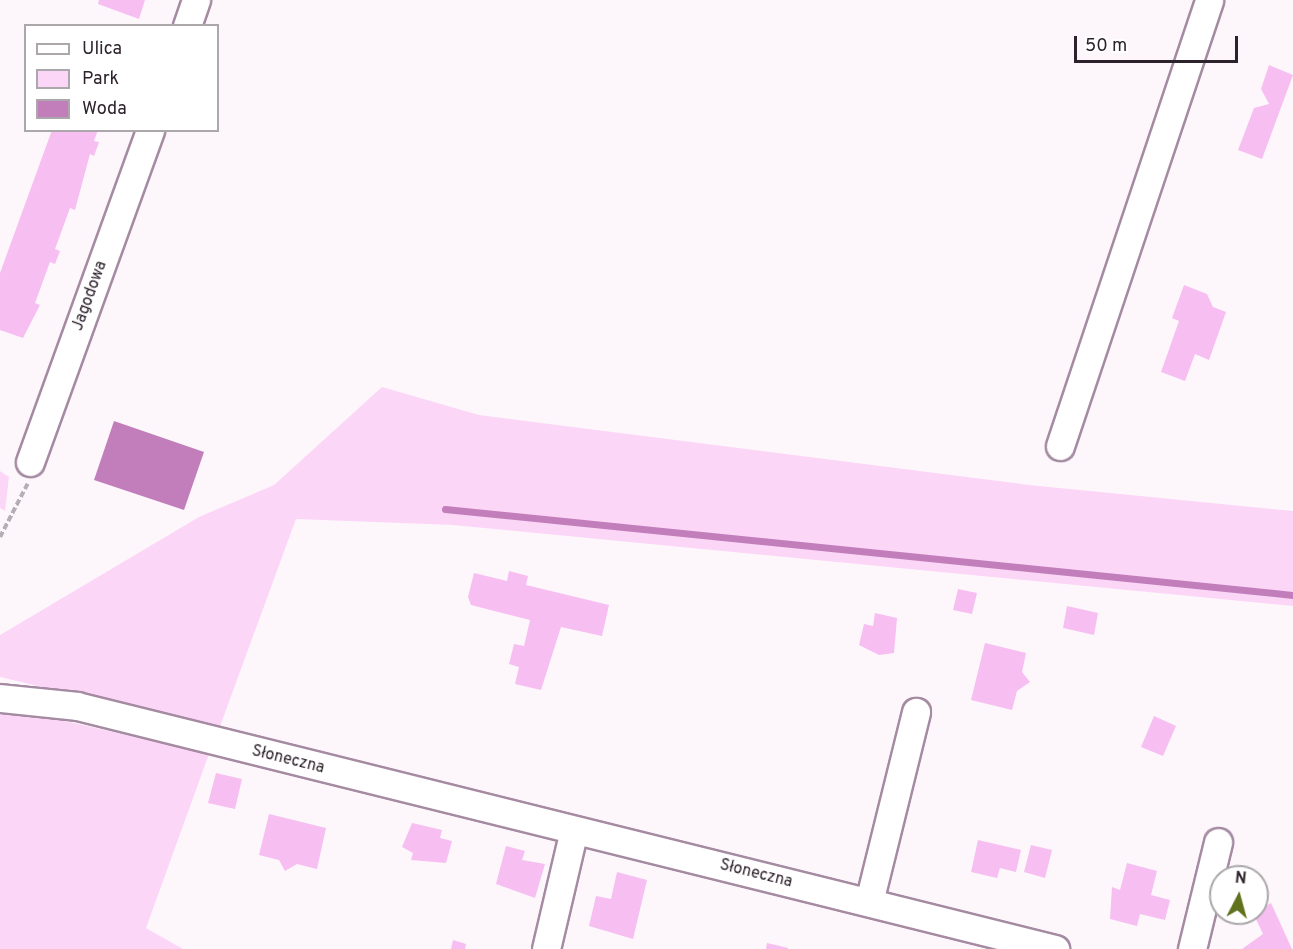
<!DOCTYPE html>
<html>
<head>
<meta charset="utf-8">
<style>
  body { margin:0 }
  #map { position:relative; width:1293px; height:949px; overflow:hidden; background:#fdf7fc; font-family:Overpass,sans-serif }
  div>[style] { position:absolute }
  .green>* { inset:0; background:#fcd6f7 }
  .water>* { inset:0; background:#c17ebb }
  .stream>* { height:7px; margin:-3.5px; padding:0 3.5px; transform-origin:3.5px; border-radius:3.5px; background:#c17ebb }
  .building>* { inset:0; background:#f7bef1 }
  .path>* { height:4px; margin-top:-2px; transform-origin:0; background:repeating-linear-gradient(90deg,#b6aeb5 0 6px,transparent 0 9px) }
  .roads { filter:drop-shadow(2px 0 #a58ba2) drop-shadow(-2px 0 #a58ba2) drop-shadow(0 2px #a58ba2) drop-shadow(0 -2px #a58ba2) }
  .minor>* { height:27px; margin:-13.5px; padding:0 13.5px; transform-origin:13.5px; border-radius:13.5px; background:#fff }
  span { translate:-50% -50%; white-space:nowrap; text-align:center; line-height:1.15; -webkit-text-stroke:4.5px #fff; paint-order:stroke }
  .street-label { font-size:16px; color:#2c222b }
  .legend { position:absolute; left:24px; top:24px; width:195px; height:108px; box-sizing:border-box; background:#fff; border:2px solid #aba7aa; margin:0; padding:8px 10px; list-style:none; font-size:18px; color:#2c222b }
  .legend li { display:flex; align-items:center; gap:12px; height:30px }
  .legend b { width:30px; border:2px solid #aba7aa }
  .north { position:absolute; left:1209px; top:865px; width:60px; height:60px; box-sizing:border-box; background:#fff; border:2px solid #aba7aa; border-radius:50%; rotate:6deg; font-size:16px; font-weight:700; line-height:24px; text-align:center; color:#2c222b }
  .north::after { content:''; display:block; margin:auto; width:21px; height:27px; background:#61721f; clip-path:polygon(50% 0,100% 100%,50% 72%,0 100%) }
  .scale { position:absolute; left:1074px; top:36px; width:164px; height:27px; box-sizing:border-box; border:3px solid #2c222b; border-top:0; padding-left:8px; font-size:18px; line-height:21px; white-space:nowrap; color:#2c222b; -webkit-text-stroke:4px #fff; paint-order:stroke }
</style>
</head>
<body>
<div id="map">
  <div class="green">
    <div style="clip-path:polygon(382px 387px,479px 415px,1029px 485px,1293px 511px,1293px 606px,453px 525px,296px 519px,219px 729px,0 677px,0 635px,199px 517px,274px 485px)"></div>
    <div style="clip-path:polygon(0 471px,9px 477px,5px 511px,0 508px)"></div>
    <div style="clip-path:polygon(0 706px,209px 754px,146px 928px,183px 949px,0 949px)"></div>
  </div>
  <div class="water">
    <div style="clip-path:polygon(114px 421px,204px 452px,184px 510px,94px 480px)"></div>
  </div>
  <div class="stream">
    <div style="left:445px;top:509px;width:852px;rotate:5.79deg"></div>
  </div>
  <div class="building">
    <div style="clip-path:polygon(99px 0,145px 0,139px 19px,98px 4px)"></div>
    <div style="clip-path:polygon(1269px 65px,1293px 75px,1262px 159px,1238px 150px,1254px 108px,1269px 104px,1261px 89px)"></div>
    <div style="clip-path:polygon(52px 130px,98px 130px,94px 141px,99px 142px,94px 156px,90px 154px,75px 210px,70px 208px,55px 249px,60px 251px,55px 264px,50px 262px,35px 303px,40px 305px,23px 338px,0 330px,0 273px)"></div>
    <div style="clip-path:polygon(1184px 285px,1207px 294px,1213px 307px,1226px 312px,1209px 360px,1195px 354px,1185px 381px,1161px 372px,1179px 321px,1172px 318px)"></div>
    <div style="clip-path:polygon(509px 571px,528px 576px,526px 585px,609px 605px,602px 636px,561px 627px,541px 690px,515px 684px,519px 667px,509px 664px,514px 644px,524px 646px,530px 620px,471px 605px,468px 597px,474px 573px,507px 581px)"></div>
    <div style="clip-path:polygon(958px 589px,977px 593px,972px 614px,953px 610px)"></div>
    <div style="clip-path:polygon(1067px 606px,1098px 613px,1094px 635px,1063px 628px)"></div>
    <div style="clip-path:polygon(875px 613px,897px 618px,894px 653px,879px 655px,859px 645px,864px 624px,873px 626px)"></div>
    <div style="clip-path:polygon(985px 643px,1026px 653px,1022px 672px,1030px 682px,1017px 691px,1012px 710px,971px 700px)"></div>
    <div style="clip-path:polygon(1154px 716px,1176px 726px,1163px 756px,1141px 747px)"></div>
    <div style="clip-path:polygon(216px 773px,242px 779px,235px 809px,208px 803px)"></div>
    <div style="clip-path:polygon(269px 814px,326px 828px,317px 869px,297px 864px,285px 871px,279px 860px,259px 855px)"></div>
    <div style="clip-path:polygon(412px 823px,442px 830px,440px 838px,452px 841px,446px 863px,411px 860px,413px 853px,402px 847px)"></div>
    <div style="clip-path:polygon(978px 840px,1021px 850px,1016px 872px,1000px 868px,997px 878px,971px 872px)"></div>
    <div style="clip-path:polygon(1031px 845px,1052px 850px,1045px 878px,1024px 872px)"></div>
    <div style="clip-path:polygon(506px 846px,525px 851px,522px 860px,545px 864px,535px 898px,496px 884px)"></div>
    <div style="clip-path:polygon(1127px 863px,1157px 871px,1151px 895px,1170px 900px,1165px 920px,1140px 914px,1137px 926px,1110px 919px,1112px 887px,1120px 890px)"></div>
    <div style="clip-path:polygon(617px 872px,647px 880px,633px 939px,589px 926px,596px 896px,611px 899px)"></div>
    <div style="clip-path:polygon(1271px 903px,1292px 949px,1242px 949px,1263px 934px,1253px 913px)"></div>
    <div style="clip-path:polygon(453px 940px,466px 944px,465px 949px,451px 949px)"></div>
    <div style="clip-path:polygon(767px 943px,788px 948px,788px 949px,766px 949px)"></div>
  </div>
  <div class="path">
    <div style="left:0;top:537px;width:61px;rotate:-62.6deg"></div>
  </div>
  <div class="roads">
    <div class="minor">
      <div style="left:187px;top:26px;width:28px;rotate:-71deg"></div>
      <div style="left:1060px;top:446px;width:470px;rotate:-71.5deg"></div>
      <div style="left:30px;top:462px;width:353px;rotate:-70.1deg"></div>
      <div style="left:0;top:698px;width:77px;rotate:5.9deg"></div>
      <div style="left:77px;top:706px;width:1008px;rotate:13.95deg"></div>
      <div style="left:869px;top:902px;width:196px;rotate:-76.1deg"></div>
      <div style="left:546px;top:949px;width:122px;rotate:-76.8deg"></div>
      <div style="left:1192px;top:949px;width:110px;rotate:-76.3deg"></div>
    </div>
  </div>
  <div class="street-label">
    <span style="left:90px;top:296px;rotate:-70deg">Jagodowa</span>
    <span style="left:288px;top:760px;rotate:14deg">Słoneczna</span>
    <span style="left:756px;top:874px;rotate:14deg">Słoneczna</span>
  </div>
  <ul class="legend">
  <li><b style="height:8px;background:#fff"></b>Ulica</li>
  <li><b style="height:16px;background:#fcd6f7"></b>Park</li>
  <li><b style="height:16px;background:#c17ebb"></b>Woda</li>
  </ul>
  <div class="north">N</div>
  <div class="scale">50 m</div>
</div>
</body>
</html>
